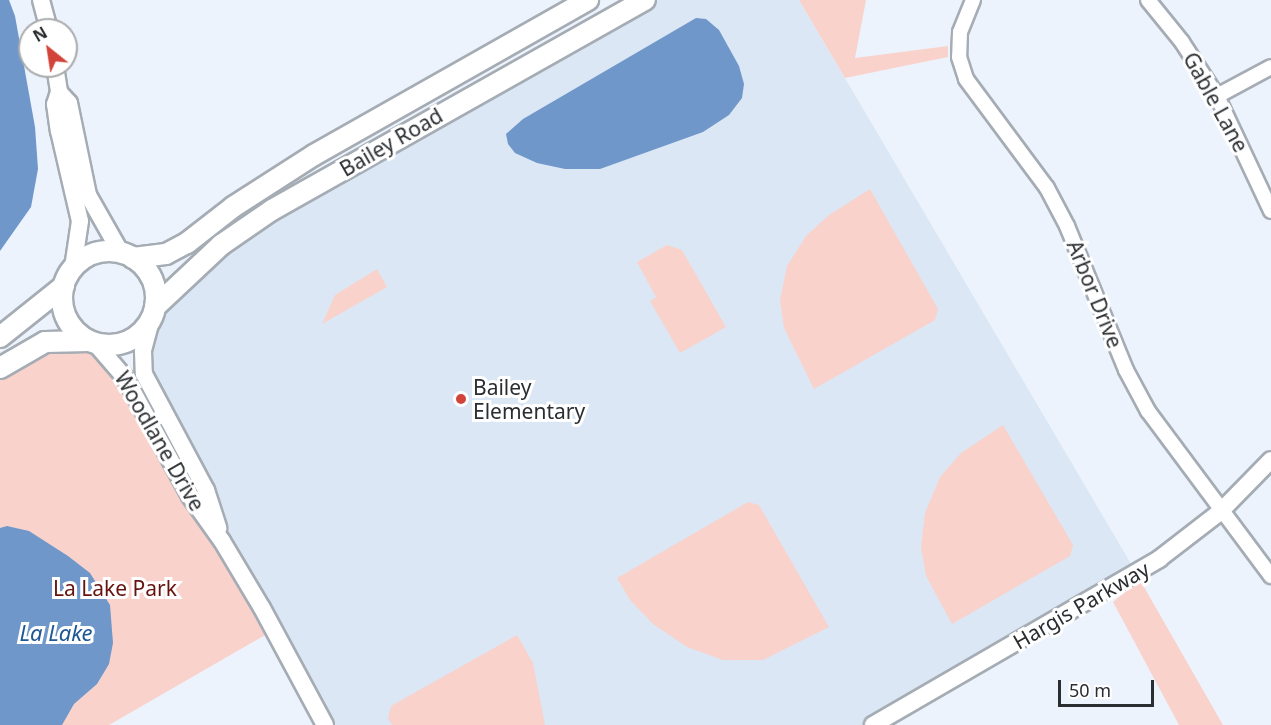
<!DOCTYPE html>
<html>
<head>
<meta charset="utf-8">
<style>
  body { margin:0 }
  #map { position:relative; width:1271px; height:725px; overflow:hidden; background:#edf3fc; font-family:"Noto Sans",sans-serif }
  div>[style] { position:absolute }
  .built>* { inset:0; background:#dbe7f5 }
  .green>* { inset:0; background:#fad2cc }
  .water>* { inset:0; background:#6f97c9 }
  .roads { filter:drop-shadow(2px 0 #a5acb4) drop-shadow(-2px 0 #a5acb4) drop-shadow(0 2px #a5acb4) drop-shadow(0 -2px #a5acb4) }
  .minor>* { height:14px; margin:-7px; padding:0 7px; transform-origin:7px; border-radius:7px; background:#fff }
  .tertiary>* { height:16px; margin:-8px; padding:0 8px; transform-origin:8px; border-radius:8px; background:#fff }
  .secondary>* { height:20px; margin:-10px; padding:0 10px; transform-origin:10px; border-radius:10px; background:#fff }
  .secondary>.ring { margin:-10px; padding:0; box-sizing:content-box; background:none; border:20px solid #fff; border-radius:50% }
  .dots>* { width:16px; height:16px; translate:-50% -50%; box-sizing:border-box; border:3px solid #fff; border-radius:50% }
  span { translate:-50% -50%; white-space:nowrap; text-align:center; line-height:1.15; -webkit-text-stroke:6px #fff; paint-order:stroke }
  .street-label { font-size:21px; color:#2b2e31 }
  .poi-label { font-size:21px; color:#2b2e31 }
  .left { translate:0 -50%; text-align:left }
  .park-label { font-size:21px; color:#66130f }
  .water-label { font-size:22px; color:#1f5795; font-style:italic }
  .north { position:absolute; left:18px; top:18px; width:60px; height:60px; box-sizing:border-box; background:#fff; border:2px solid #aaabad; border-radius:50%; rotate:330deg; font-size:16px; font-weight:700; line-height:24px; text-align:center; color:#2b2e31 }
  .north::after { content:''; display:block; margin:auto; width:21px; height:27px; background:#d2443a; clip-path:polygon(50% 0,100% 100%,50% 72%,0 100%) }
  .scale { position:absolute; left:1058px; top:680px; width:96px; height:27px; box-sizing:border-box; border:3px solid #2b2e31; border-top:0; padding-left:8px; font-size:18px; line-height:21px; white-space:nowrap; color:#2b2e31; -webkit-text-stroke:4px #fff; paint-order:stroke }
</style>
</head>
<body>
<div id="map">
  <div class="built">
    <div style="clip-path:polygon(645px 0,799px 0,1137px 574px,873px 725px,325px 725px,262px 608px,142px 364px,155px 307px,199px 263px)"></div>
  </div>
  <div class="green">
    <div style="clip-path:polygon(799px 0,866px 0,855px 58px,948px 46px,948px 57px,845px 78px)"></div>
    <div style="clip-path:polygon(870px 189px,938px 309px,935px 320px,814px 389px,784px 328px,780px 300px,787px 266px,806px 236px,829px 215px)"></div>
    <div style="clip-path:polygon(667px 245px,682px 250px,726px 327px,680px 353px,650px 301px,656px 297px,637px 262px)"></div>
    <div style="clip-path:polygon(377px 269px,387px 287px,322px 324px,335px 295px)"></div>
    <div style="clip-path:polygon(95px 343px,274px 630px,109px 725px,0 725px,0 368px,28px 350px)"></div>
    <div style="clip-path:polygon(1003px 425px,1073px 545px,1070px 556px,952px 624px,926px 576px,921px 547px,925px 513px,940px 477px,961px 453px)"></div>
    <div style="clip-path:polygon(748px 502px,759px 505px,829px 627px,763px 660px,723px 660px,687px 647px,653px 624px,630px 600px,617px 578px)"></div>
    <div style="clip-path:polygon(1140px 580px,1223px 725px,1179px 725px,1113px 602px)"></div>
    <div style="clip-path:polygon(517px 635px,533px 663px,545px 725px,392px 725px,388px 718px,391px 706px)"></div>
  </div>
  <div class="water">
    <div style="clip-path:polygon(0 0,9px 0,15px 16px,35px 127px,38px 169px,31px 207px,0 251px)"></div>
    <div style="clip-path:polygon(696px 18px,706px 19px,719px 30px,739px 66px,744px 84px,742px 98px,729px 115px,703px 132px,600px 169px,565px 169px,537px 163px,515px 153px,508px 144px,506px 134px,523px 119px)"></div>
    <div style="clip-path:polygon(7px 526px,29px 531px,68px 556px,90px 573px,110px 605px,113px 643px,109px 664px,97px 684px,74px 704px,62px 725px,0 725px,0 528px)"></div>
  </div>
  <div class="roads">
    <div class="minor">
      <div style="left:973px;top:0;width:35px;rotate:112deg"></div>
      <div style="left:960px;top:32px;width:25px;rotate:92deg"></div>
      <div style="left:959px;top:57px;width:23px;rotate:72deg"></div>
      <div style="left:966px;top:79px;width:136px;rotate:53.4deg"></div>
      <div style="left:1047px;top:188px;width:43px;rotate:62.2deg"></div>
      <div style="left:1067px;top:226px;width:156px;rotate:67.7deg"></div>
      <div style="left:1126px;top:370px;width:47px;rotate:61.8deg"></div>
      <div style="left:1148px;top:411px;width:206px;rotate:53.3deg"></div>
      <div style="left:1148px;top:0;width:54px;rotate:51deg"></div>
      <div style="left:1182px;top:42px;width:64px;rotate:57.1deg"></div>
      <div style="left:1217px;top:96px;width:127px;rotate:64.8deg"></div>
      <div style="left:1217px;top:96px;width:61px;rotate:-28.2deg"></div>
    </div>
    <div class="tertiary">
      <div style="left:41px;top:0;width:31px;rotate:75deg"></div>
      <div style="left:55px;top:66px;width:26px;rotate:81deg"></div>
      <div style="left:59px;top:92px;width:13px;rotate:108deg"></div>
      <div style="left:55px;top:104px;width:27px;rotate:82deg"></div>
      <div style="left:59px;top:131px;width:92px;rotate:76.9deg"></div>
      <div style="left:80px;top:221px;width:48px;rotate:98.5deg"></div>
      <div style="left:59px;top:92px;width:15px;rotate:48deg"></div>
      <div style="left:69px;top:103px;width:94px;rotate:78.3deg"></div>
      <div style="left:88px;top:195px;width:67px;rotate:60.4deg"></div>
      <div style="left:153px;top:313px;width:39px;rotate:105deg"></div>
      <div style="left:143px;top:351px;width:23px;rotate:88deg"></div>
      <div style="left:144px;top:374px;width:132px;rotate:61.9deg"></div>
      <div style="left:206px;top:490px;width:40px;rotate:72deg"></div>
      <div style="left:95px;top:343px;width:48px;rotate:49.3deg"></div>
      <div style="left:126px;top:379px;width:133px;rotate:61.3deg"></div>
      <div style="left:190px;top:496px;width:55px;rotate:54.6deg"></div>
      <div style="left:222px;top:541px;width:78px;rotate:59.2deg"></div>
      <div style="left:262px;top:608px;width:133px;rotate:61.7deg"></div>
      <div style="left:873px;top:725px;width:331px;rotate:-30.1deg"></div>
      <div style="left:1159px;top:559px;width:78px;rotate:-37.7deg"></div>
      <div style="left:1221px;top:511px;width:71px;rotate:-45.6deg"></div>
    </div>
    <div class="secondary">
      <div class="ring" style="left:62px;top:251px;width:74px;height:74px"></div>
      <div style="left:133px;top:258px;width:33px;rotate:-7deg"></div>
      <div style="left:166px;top:254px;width:24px;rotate:-28deg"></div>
      <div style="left:187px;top:243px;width:58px;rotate:-38deg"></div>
      <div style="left:233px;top:207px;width:96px;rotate:-32.7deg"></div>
      <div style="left:314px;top:155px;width:315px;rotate:-29.5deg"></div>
      <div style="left:155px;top:307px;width:91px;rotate:-43.2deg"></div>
      <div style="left:221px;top:245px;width:62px;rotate:-34.5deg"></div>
      <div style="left:272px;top:210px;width:428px;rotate:-29.4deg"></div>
      <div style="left:0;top:337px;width:82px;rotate:-38.6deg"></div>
      <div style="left:0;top:368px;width:52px;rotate:-30deg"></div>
      <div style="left:45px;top:342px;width:44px;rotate:-1.3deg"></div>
    </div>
  </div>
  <div class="dots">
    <div style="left:461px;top:399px;background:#d2443a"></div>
  </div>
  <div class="street-label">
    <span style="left:1216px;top:102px;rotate:61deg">Gable Lane</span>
    <span style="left:391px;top:142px;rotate:-30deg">Bailey Road</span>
    <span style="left:1095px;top:294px;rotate:68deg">Arbor Drive</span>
    <span style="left:160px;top:441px;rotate:60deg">Woodlane Drive</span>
    <span style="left:1081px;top:605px;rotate:-30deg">Hargis Parkway</span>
  </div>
  <div class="poi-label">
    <span class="left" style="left:473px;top:399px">Bailey<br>Elementary</span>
  </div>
  <div class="park-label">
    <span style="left:115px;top:588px">La Lake Park</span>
  </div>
  <div class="water-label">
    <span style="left:56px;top:633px">La Lake</span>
  </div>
  <div class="north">N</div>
  <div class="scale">50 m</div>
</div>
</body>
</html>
